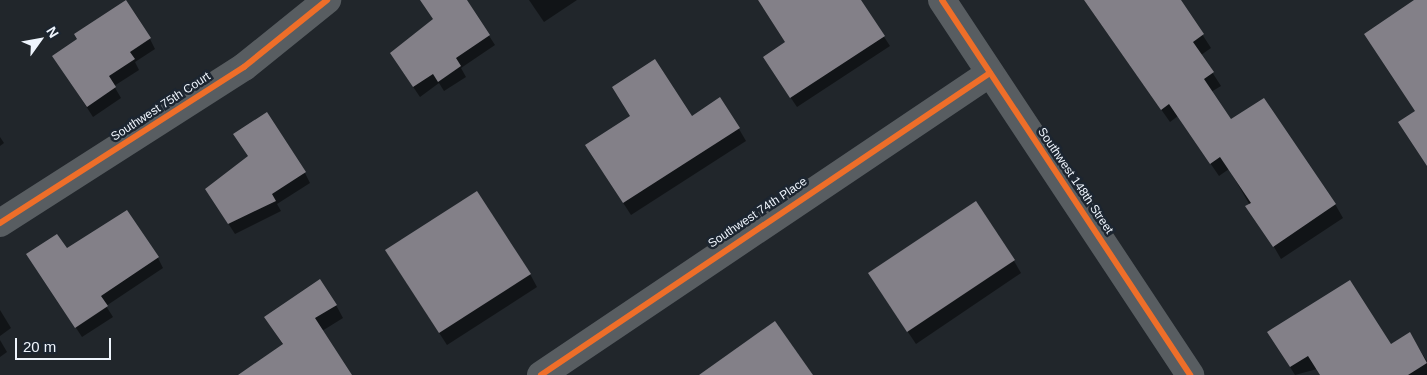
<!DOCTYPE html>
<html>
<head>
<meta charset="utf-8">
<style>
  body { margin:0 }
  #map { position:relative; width:1427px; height:375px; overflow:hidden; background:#21262b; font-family:Helvetica,sans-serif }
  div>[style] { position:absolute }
  .shadow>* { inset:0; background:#0007 }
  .building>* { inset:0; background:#838088 }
  .minor>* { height:28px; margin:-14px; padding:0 14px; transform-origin:14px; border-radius:14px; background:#585d61 }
  .cycleway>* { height:6px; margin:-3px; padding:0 3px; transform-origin:3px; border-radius:3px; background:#ee6e29 }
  span { translate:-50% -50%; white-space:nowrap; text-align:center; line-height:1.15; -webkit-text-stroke:5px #1c2530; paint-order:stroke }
  .street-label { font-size:12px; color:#eff5fd }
  .north { position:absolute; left:15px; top:15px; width:50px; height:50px; -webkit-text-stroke:4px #1c2530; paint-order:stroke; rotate:58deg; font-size:14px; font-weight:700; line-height:20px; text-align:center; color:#eff5fd }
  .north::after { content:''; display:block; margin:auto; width:18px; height:22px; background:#eff5fd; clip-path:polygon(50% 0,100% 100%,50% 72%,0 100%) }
  .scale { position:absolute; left:15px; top:338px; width:96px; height:22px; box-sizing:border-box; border:2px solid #eff5fd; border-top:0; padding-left:6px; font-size:15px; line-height:18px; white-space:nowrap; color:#eff5fd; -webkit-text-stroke:4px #1c2530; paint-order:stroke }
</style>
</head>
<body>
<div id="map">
  <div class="shadow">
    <div style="clip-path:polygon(421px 0,466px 0,495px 45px,461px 68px,466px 77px,444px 91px,439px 83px,420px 97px,397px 63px,434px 19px)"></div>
    <div style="clip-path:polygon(529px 0,577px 0,544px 22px)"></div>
    <div style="clip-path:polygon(758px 0,860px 0,890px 46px,797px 107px,770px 67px,786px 43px)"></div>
    <div style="clip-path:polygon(1084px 0,1180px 0,1211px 48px,1201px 55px,1221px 86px,1211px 92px,1230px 121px,1335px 204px,1343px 218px,1281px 259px,1229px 169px,1219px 176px,1178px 116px,1170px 122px)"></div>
    <div style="clip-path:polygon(150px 39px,155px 49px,135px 62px,139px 70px,114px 86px,121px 98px,93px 117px,60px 66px)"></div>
    <div style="clip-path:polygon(691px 118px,739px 129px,746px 141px,631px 215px,594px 158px)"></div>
    <div style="clip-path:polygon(0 137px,4px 143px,0 146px)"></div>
    <div style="clip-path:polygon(305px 173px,310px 183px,277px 204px,281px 211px,235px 234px,213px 200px)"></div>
    <div style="clip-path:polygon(66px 250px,158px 258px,163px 268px,106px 306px,113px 317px,82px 337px,34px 264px)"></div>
    <div style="clip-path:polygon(386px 251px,530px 274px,537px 287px,447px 345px)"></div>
    <div style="clip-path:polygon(1014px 261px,1021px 273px,916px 344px,877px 286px)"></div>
    <div style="clip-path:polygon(336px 305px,343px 318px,322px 331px,351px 375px,240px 375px,283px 345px,266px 318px)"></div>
    <div style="clip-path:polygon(0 310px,11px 328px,0 336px)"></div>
    <div style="clip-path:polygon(1409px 333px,1427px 361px,1427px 375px,1321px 375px,1317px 369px,1295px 375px,1277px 346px,1391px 345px)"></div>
    <div style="clip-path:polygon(0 340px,7px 352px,0 357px)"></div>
  </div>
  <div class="building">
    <div style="clip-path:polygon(126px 0,151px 38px,130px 52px,135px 59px,109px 76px,116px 87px,87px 107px,52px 56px,77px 39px,74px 34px)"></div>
    <div style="clip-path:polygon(420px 0,467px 0,490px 35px,456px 58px,461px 66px,438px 82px,433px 74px,413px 87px,390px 53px,433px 19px)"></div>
    <div style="clip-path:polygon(758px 0,861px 0,885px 36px,790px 98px,763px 57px,785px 42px)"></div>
    <div style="clip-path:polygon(1084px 0,1181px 0,1204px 34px,1193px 42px,1214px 72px,1204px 79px,1231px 119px,1264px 98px,1336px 204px,1273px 247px,1245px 206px,1251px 203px,1220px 157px,1210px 164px,1169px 104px,1161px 110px)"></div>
    <div style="clip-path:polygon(1414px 0,1427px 0,1427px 166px,1398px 122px,1415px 111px,1364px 34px)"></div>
    <div style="clip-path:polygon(655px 59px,692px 116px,720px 97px,740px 128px,623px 203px,585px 145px,630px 116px,612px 87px)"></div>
    <div style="clip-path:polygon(267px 112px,306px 172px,272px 194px,276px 201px,228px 224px,205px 189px,248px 156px,233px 134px)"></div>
    <div style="clip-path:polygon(477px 191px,531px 274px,439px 333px,385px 250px)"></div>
    <div style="clip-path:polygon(976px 201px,1015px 260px,907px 332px,868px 273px)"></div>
    <div style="clip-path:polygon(127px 210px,159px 257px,101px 296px,108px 306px,75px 328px,26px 254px,57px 234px,67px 248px)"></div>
    <div style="clip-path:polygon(320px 279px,337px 305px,315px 318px,352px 375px,238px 375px,283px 344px,264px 317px)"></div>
    <div style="clip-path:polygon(1350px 280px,1391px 344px,1410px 332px,1427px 363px,1408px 375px,1320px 375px,1308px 356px,1290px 367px,1267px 332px)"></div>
    <div style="clip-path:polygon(775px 321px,813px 375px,699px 375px)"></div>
  </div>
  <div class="minor">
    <div style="left:942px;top:0;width:450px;rotate:56.5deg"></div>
    <div style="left:0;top:223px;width:290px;rotate:-32.6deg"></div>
    <div style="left:244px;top:67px;width:107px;rotate:-38.9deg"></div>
    <div style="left:541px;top:375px;width:541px;rotate:-33.93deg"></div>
  </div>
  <div class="cycleway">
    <div style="left:942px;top:0;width:450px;rotate:56.5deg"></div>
    <div style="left:0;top:223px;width:290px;rotate:-32.6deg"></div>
    <div style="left:244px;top:67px;width:107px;rotate:-38.9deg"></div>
    <div style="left:541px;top:375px;width:541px;rotate:-33.93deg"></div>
  </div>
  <div class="street-label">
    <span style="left:161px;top:107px;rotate:-33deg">Southwest 75th Court</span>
    <span style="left:1075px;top:181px;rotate:56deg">Southwest 148th Street</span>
    <span style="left:758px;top:213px;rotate:-34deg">Southwest 74th Place</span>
  </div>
  <div class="north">N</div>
  <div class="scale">20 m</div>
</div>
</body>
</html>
